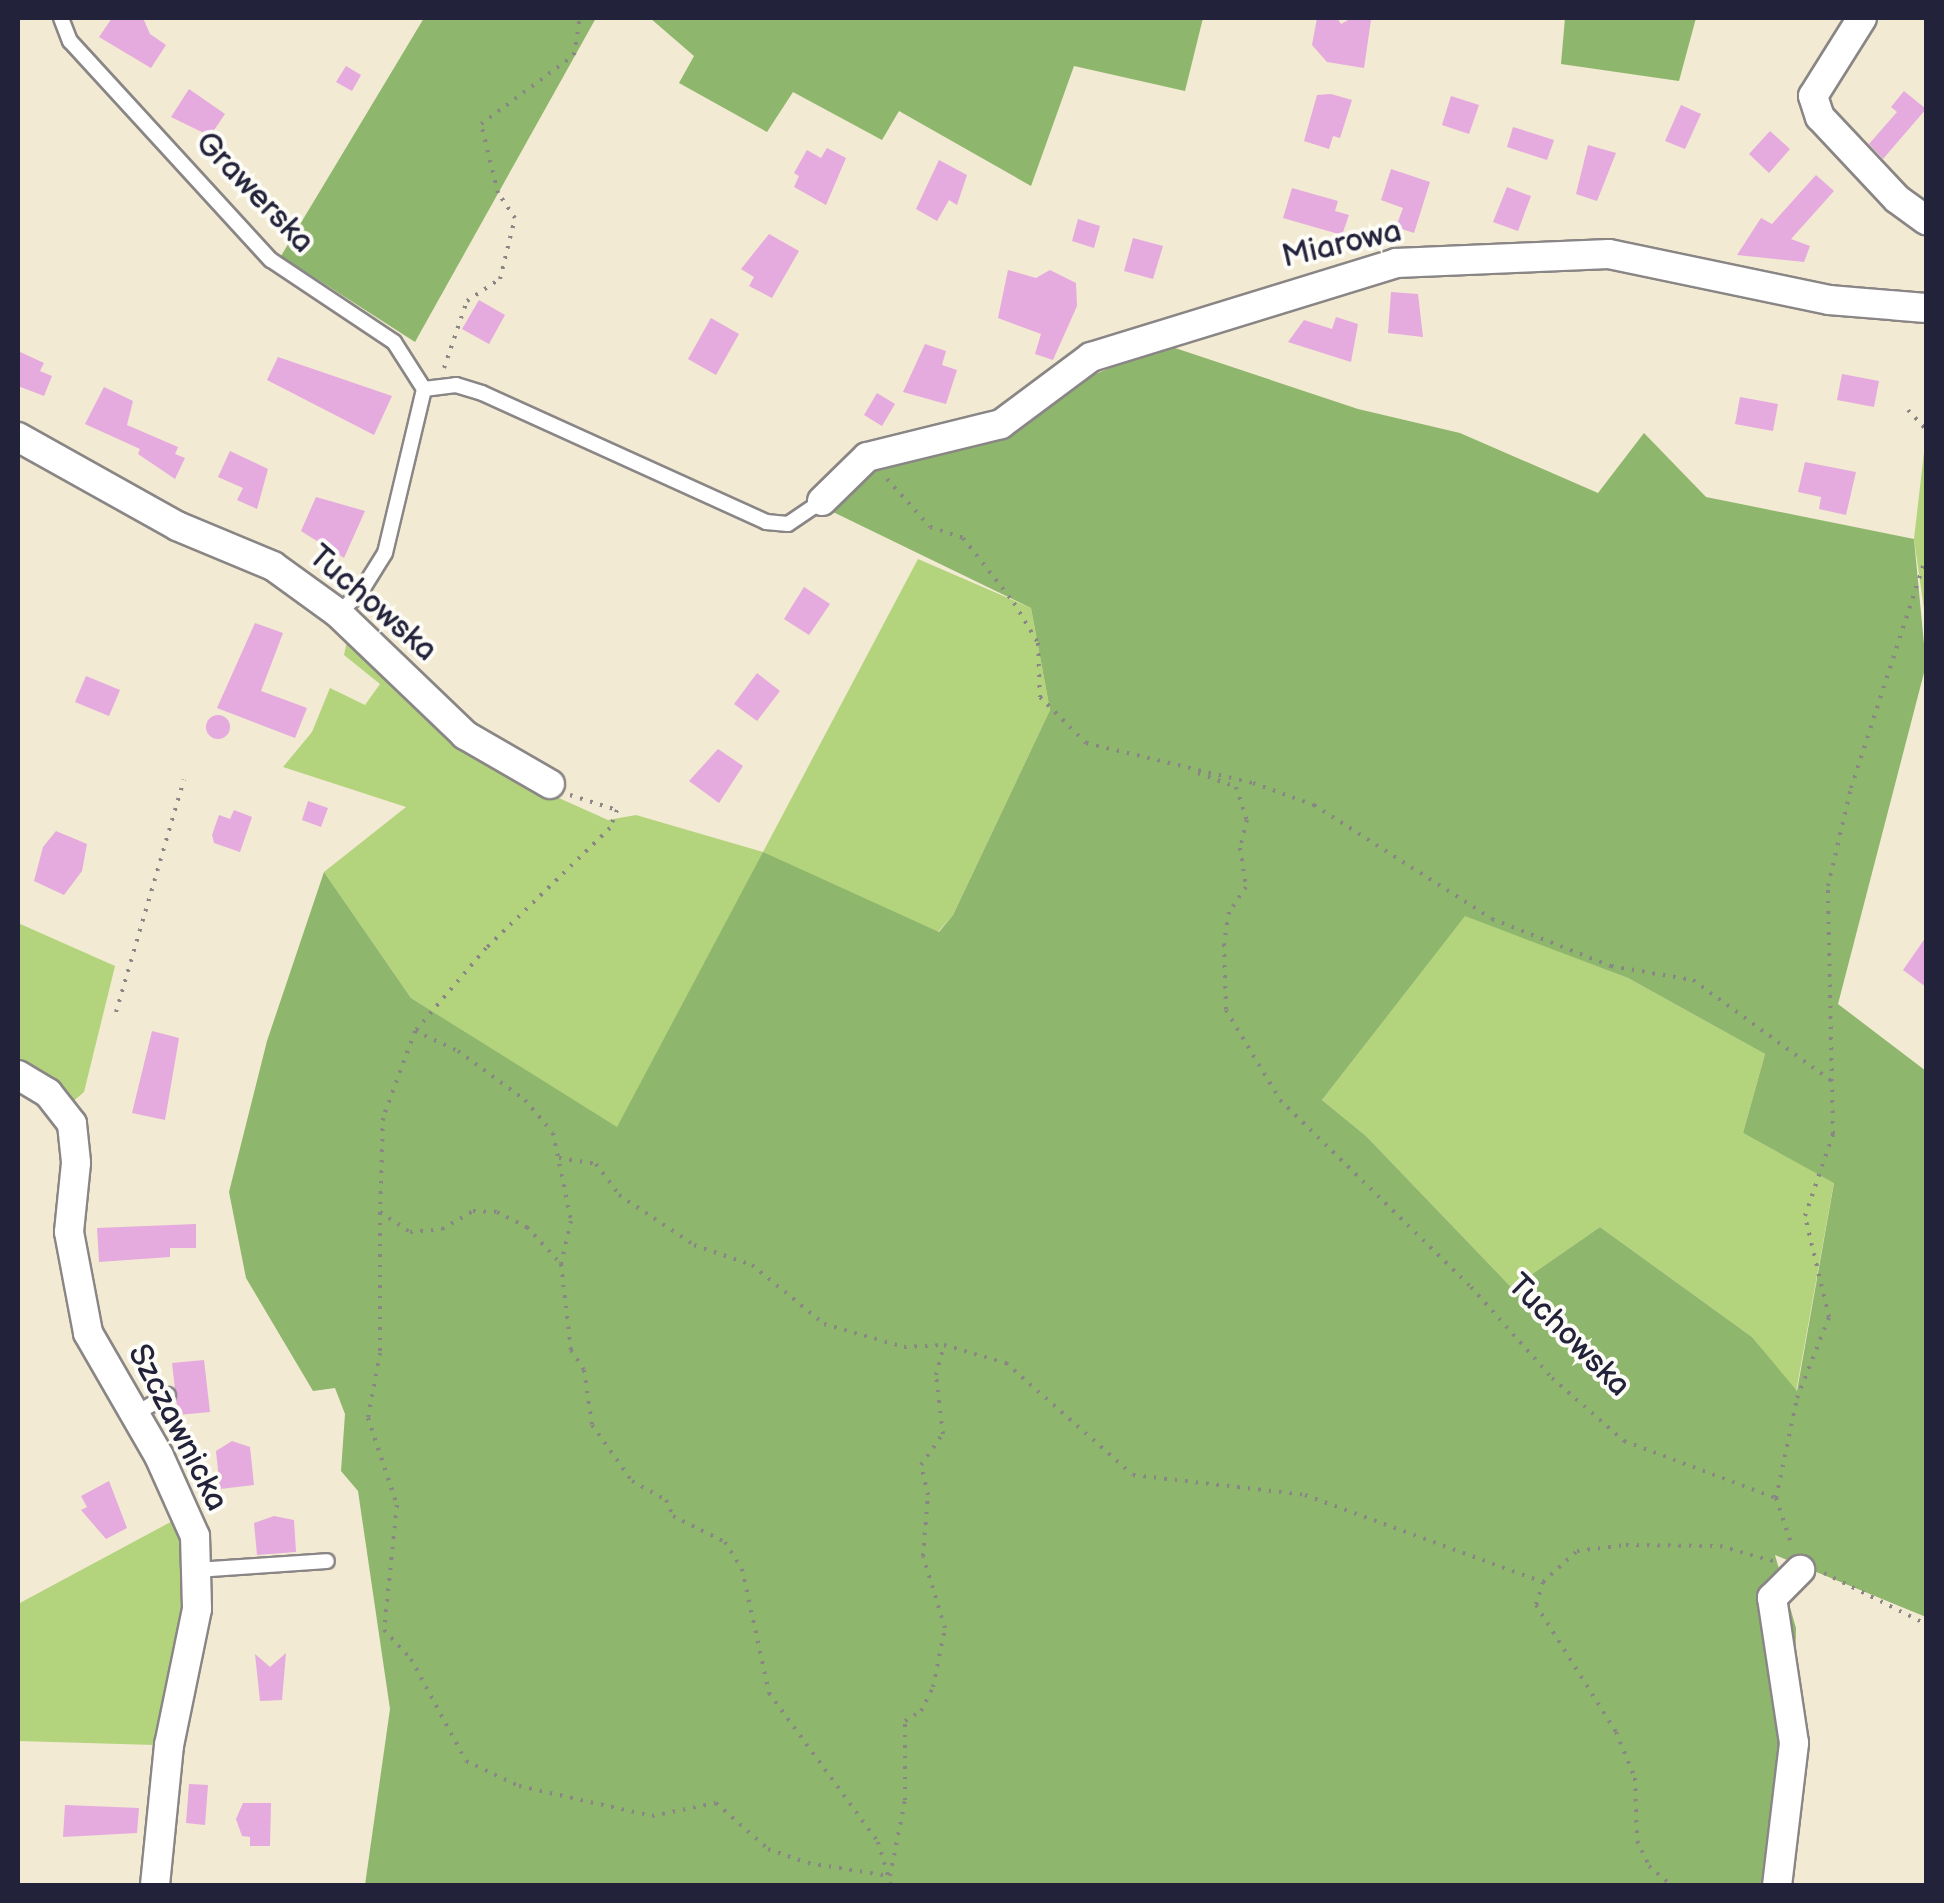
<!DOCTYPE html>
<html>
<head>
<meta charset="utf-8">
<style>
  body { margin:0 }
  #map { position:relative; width:1944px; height:1903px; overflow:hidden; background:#f2ead2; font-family:"Balsamiq Sans",sans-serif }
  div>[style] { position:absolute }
  .green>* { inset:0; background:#b3d47c }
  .forest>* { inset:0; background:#8eb66c }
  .building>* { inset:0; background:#e5aade }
  .round { border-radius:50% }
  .path>* { height:4px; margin-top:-2px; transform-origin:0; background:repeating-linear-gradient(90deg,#8a8686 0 2.5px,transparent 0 10.5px) }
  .roads { filter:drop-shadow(2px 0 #8a8686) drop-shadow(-2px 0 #8a8686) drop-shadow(0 2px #8a8686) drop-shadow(0 -2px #8a8686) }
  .lane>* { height:14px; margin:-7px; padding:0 7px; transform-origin:7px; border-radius:7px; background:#fff }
  .street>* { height:28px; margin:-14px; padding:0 14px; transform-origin:14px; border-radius:14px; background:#fff }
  span { translate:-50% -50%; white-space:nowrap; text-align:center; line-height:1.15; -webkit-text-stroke:8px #fdfcf7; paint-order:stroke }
  .street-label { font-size:32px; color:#22223b }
  .frame { position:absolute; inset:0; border:20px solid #22223b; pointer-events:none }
</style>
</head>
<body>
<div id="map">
  <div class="green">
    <div style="clip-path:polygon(1926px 435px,1926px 623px,1914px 539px)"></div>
    <div style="clip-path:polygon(918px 559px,1031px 608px,1050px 710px,953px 915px,938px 932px,763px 853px,617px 1128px,411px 998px,324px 872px,406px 807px,283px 767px,312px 732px,330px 688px,365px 705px,380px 684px,344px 655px,349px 632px,444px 727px,501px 772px,608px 820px,636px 815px,763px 852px)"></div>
    <div style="clip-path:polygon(1465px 915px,1628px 978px,1765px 1054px,1743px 1133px,1834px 1182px,1796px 1392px,1752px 1337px,1600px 1227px,1512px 1288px,1366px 1136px,1322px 1100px)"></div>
    <div style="clip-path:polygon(18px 923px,115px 966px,84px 1092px,70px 1104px,18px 1063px)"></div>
    <div style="clip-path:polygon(178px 1518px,188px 1555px,180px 1581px,193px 1597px,155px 1745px,18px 1741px,18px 1604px)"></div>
  </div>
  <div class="forest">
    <div style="clip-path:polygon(424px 18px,596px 18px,415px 342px,281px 256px)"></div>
    <div style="clip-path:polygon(650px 18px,1203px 18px,1185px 91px,1074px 66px,1031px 186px,899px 111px,882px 140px,793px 92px,767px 132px,679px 83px,694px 56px)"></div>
    <div style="clip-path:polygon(1565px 18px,1696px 18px,1679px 81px,1561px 64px)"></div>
    <div style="clip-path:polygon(evenodd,1166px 345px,1358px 409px,1460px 433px,1598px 493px,1644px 433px,1706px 497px,1914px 539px,1926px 665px,1838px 1004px,1926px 1071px,1926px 1617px,1775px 1555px,1796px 1628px,1791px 1885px,365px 1885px,390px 1709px,358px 1491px,341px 1471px,345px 1414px,335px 1388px,313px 1391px,246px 1278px,229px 1192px,267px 1041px,324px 872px,411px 998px,617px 1127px,763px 852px,939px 932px,953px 915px,1050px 710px,1031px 608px,831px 511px,866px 474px,930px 450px,997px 436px,1093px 375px,1166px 345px,1465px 916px,1628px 978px,1765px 1054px,1743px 1133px,1834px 1183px,1797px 1391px,1752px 1337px,1600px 1227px,1512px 1288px,1366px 1136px,1322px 1100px,1465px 916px)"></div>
  </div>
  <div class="building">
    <div style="clip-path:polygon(112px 18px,143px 18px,150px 34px,166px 45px,151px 68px,99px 37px)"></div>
    <div style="clip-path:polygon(1317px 18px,1337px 18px,1341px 24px,1352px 18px,1371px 20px,1364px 68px,1327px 62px,1312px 45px)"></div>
    <div style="clip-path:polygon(346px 66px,361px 75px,352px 91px,336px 82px)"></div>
    <div style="clip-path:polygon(189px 89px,225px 114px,210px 136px,171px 117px)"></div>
    <div style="clip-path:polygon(1904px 91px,1926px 109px,1883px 159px,1869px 144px,1897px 112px,1891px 107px)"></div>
    <div style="clip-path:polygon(1331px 94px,1352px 100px,1340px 138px,1333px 136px,1329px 149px,1304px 141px,1317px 95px)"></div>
    <div style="clip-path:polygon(1451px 96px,1479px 105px,1469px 134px,1442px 125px)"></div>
    <div style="clip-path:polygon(1681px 105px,1701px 114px,1685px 149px,1665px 141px)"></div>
    <div style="clip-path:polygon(1513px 127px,1554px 140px,1547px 160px,1507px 147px)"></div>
    <div style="clip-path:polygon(1770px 131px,1790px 149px,1769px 173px,1749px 154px)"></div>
    <div style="clip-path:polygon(1588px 145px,1616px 153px,1597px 201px,1576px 194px)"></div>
    <div style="clip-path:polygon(827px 148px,846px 158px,826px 205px,794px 187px,799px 176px,794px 173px,807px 150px,821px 158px)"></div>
    <div style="clip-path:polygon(939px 160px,967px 175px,957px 205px,949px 200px,937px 221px,916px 209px)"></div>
    <div style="clip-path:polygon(1391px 169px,1430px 182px,1414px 233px,1396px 227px,1403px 208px,1381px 200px)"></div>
    <div style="clip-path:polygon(1816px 175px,1834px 191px,1791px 239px,1810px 246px,1804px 262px,1737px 255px,1761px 218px,1772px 224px)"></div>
    <div style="clip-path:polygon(1507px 187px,1531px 196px,1518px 231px,1493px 222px)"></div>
    <div style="clip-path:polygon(1292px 188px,1338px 201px,1335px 211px,1349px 215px,1342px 235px,1283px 218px)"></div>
    <div style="clip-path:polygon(1078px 219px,1100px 226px,1094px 248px,1072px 241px)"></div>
    <div style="clip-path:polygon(769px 234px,799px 251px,772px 298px,749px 286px,754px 277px,741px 269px)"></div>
    <div style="clip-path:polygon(1133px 238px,1163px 246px,1153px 279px,1124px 271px)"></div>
    <div style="clip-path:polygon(1008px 270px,1036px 278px,1050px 270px,1076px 283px,1077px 306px,1053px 360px,1035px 354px,1041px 334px,998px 318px)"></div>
    <div style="clip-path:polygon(1391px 292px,1418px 294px,1423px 337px,1388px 333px)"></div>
    <div style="clip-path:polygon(479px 300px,505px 315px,489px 344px,462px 329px)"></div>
    <div style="clip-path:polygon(1336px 317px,1358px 324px,1351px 362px,1288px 342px,1304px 320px,1332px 329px)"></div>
    <div style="clip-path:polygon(711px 318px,739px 334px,716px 375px,688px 359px)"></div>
    <div style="clip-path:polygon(925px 344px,946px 351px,942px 365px,957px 370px,946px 404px,903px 392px)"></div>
    <div style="clip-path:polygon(18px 351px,44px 363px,40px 371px,52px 376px,44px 396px,18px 386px)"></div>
    <div style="clip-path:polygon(278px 357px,392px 396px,374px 435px,267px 380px)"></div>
    <div style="clip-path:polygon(1842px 374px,1879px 381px,1874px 407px,1837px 400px)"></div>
    <div style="clip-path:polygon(104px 387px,133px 401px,127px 425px,178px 447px,175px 454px,185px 458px,175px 479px,138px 454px,140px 449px,85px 424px)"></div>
    <div style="clip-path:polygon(877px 393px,895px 404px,882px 426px,864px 415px)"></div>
    <div style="clip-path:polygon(1740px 397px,1778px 404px,1773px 431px,1735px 424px)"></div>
    <div style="clip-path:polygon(230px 451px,268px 469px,257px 509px,237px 500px,243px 488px,218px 477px)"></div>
    <div style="clip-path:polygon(1805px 462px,1856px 472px,1846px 515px,1819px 509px,1821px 497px,1798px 492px)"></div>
    <div style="clip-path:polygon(316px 497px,365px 511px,344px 558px,301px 531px)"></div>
    <div style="clip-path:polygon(804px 587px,830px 604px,809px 635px,784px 619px)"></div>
    <div style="clip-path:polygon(255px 623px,283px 633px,261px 691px,307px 708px,295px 738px,217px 708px)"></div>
    <div style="clip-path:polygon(757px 673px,780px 691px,757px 721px,734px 704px)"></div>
    <div style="clip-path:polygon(86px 676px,120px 690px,109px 716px,75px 702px)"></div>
    <div class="round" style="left:206px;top:715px;width:24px;height:24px"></div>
    <div style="clip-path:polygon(718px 749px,743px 766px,719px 803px,689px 781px)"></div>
    <div style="clip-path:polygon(308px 801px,328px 808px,321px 827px,302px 820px)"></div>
    <div style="clip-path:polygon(234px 810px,252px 817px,240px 852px,214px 843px,212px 835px,219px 815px,230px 819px)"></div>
    <div style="clip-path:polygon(56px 831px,87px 844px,82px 871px,64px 895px,34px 881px,43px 847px)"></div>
    <div style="clip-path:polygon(1926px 937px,1926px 987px,1903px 970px)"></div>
    <div style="clip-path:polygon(152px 1031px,179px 1038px,165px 1120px,132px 1113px)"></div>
    <div style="clip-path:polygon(196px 1224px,196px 1248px,170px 1248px,170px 1257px,99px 1262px,97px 1228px)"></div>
    <div style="clip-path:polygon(204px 1360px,210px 1412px,178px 1415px,172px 1363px)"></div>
    <div style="clip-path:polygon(232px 1441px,250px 1447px,254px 1485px,220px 1489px,216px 1451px)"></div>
    <div style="clip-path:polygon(109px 1481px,127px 1528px,106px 1539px,81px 1510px,87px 1507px,81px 1496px)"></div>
    <div style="clip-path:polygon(274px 1516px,294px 1520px,296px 1552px,257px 1555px,254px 1523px)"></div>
    <div style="clip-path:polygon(286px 1653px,282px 1700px,260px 1701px,255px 1654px,270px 1667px)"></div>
    <div style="clip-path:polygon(189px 1784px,208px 1785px,205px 1825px,186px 1823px)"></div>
    <div style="clip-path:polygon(243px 1803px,271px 1803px,270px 1846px,250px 1846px,250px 1837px,242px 1836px,236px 1819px)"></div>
    <div style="clip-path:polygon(65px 1805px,139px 1808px,137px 1833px,63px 1837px)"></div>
  </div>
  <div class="path">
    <div style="left:444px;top:368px;width:71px;rotate:-71.1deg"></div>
    <div style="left:467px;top:301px;width:40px;rotate:-34deg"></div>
    <div style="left:500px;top:279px;width:63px;rotate:-76.2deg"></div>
    <div style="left:515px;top:218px;width:30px;rotate:-124deg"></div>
    <div style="left:498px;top:193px;width:71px;rotate:-103.8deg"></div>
    <div style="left:481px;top:124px;width:116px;rotate:-36.6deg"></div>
    <div style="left:574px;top:55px;width:37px;rotate:-81deg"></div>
    <div style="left:1908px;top:410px;width:26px;rotate:47deg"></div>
    <div style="left:887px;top:479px;width:64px;rotate:48.1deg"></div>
    <div style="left:930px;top:527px;width:35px;rotate:18deg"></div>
    <div style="left:963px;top:538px;width:83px;rotate:51.9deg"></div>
    <div style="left:1014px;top:603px;width:47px;rotate:59deg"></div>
    <div style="left:1038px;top:643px;width:54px;rotate:87.9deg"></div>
    <div style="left:1040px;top:697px;width:65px;rotate:45deg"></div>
    <div style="left:1086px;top:743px;width:172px;rotate:13.5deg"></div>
    <div style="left:1253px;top:783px;width:65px;rotate:19.8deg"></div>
    <div style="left:1314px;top:805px;width:211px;rotate:32.6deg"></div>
    <div style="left:1492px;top:919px;width:128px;rotate:21.6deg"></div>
    <div style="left:1611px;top:966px;width:83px;rotate:9.7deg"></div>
    <div style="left:1693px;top:980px;width:170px;rotate:36.1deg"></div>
    <div style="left:1198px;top:773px;width:40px;rotate:20.2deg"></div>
    <div style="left:1236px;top:787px;width:35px;rotate:72deg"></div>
    <div style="left:1247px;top:820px;width:29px;rotate:104deg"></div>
    <div style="left:1240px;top:848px;width:39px;rotate:81deg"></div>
    <div style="left:1246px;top:887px;width:30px;rotate:124deg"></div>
    <div style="left:1229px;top:912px;width:32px;rotate:99deg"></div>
    <div style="left:1224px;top:944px;width:66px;rotate:88.3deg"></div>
    <div style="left:1226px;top:1010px;width:105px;rotate:59deg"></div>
    <div style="left:1280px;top:1100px;width:267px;rotate:44.4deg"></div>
    <div style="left:1471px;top:1287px;width:122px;rotate:48.3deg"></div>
    <div style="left:1552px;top:1378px;width:96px;rotate:41.2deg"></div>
    <div style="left:1624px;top:1441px;width:162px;rotate:20.6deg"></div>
    <div style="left:1776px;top:1498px;width:51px;rotate:71.6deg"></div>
    <div style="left:570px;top:795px;width:49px;rotate:17.7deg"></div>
    <div style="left:617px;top:810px;width:19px;rotate:111deg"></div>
    <div style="left:610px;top:828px;width:173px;rotate:135.9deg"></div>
    <div style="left:486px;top:948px;width:109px;rotate:130.5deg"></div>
    <div style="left:415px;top:1031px;width:47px;rotate:24.9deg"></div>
    <div style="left:458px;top:1051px;width:83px;rotate:36.2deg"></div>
    <div style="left:525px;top:1100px;width:43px;rotate:49.7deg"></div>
    <div style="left:553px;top:1133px;width:90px;rotate:78.4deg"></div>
    <div style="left:571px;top:1221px;width:44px;rotate:103.1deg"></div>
    <div style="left:561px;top:1264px;width:87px;rotate:83.4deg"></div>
    <div style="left:571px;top:1350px;width:24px;rotate:57deg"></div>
    <div style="left:584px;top:1370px;width:56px;rotate:81.7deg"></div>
    <div style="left:592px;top:1425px;width:69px;rotate:54.5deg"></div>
    <div style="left:632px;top:1481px;width:39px;rotate:29deg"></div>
    <div style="left:666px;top:1500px;width:17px;rotate:66deg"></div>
    <div style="left:673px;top:1516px;width:58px;rotate:26.6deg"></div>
    <div style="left:725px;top:1542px;width:32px;rotate:58deg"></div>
    <div style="left:742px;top:1569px;width:127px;rotate:77.7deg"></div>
    <div style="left:769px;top:1693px;width:185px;rotate:53.8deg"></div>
    <div style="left:878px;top:1842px;width:46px;rotate:73.5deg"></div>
    <div style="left:116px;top:1012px;width:242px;rotate:-73.7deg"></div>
    <div style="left:415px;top:1031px;width:93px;rotate:110.2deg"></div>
    <div style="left:383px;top:1118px;width:94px;rotate:91.8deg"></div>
    <div style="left:380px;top:1212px;width:36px;rotate:34deg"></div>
    <div style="left:410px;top:1232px;width:32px;rotate:-5deg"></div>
    <div style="left:442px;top:1229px;width:36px;rotate:-30deg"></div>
    <div style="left:473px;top:1211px;width:24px;rotate:2deg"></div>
    <div style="left:497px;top:1212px;width:34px;rotate:27deg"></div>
    <div style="left:527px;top:1227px;width:50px;rotate:47.4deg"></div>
    <div style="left:559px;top:1158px;width:37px;rotate:9deg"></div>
    <div style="left:596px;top:1164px;width:39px;rotate:53deg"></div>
    <div style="left:619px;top:1195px;width:90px;rotate:33.7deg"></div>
    <div style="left:694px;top:1245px;width:61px;rotate:19deg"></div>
    <div style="left:752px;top:1265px;width:93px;rotate:39.3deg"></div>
    <div style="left:824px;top:1324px;width:83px;rotate:16deg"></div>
    <div style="left:904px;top:1347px;width:40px;rotate:-2.9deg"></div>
    <div style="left:944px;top:1345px;width:65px;rotate:16.2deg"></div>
    <div style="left:1006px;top:1363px;width:169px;rotate:41.4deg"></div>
    <div style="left:1133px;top:1475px;width:173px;rotate:6.6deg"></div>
    <div style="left:1305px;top:1495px;width:253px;rotate:20.1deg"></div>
    <div style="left:1543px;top:1582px;width:46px;rotate:-42.4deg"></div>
    <div style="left:1577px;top:1551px;width:49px;rotate:-7deg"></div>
    <div style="left:1626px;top:1545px;width:94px;rotate:0.6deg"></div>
    <div style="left:1720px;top:1546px;width:58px;rotate:15.9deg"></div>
    <div style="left:380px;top:1212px;width:141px;rotate:90deg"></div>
    <div style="left:380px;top:1353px;width:66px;rotate:100.5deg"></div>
    <div style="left:368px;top:1418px;width:92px;rotate:71.6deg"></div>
    <div style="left:397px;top:1505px;width:126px;rotate:95.9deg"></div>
    <div style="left:384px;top:1630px;width:40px;rotate:47deg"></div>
    <div style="left:411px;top:1659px;width:116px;rotate:61.7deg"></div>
    <div style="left:466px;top:1761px;width:59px;rotate:25.3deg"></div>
    <div style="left:519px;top:1786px;width:136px;rotate:12.7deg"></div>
    <div style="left:652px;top:1816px;width:65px;rotate:-11.5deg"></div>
    <div style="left:716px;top:1803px;width:69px;rotate:41.5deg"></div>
    <div style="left:768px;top:1849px;width:42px;rotate:19.3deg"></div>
    <div style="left:808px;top:1863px;width:83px;rotate:9deg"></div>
    <div style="left:890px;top:1876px;width:77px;rotate:-78.8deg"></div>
    <div style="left:905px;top:1800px;width:79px;rotate:-90deg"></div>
    <div style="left:905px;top:1721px;width:19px;rotate:-32deg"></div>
    <div style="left:921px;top:1711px;width:27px;rotate:-63deg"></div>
    <div style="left:933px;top:1687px;width:60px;rotate:-78.5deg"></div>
    <div style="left:945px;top:1628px;width:75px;rotate:-107deg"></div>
    <div style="left:923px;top:1556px;width:61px;rotate:-85.3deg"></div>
    <div style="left:928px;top:1495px;width:31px;rotate:-103deg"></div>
    <div style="left:921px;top:1465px;width:38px;rotate:-55deg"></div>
    <div style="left:943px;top:1434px;width:59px;rotate:-96.8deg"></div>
    <div style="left:936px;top:1375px;width:31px;rotate:-75deg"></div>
    <div style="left:1776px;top:1498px;width:102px;rotate:-78.1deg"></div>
    <div style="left:1797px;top:1398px;width:87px;rotate:-68.4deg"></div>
    <div style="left:1829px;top:1317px;width:104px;rotate:-103.4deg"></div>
    <div style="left:1805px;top:1216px;width:87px;rotate:-71.1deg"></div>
    <div style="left:1833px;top:1134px;width:248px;rotate:-91.2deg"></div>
    <div style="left:1828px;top:886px;width:101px;rotate:-76.8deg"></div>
    <div style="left:1851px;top:788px;width:243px;rotate:-72deg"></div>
    <div style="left:1824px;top:1573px;width:114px;rotate:26.6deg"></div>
    <div style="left:1543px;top:1582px;width:24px;rotate:107deg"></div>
    <div style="left:1536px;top:1605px;width:150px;rotate:57.8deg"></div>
    <div style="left:1616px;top:1732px;width:50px;rotate:67.6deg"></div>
    <div style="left:1635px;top:1778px;width:63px;rotate:88.2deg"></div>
    <div style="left:1637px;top:1841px;width:28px;rotate:64deg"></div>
    <div style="left:1649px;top:1866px;width:30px;rotate:41deg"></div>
  </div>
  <div class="roads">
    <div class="lane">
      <div style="left:61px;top:18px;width:25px;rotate:69deg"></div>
      <div style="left:70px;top:41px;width:297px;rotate:47.5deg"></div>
      <div style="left:271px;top:260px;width:148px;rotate:33.7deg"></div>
      <div style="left:394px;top:342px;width:56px;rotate:57.4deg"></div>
      <div style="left:424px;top:389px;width:32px;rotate:-7deg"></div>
      <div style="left:456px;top:385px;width:27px;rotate:17deg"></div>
      <div style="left:482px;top:393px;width:312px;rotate:24.4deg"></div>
      <div style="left:766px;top:522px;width:22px;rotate:5deg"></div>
      <div style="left:788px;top:524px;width:41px;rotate:-34.1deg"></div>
      <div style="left:338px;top:613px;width:30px;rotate:-42deg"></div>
      <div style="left:360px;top:593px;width:47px;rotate:-58deg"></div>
      <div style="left:385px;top:553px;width:169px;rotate:-76.6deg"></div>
      <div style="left:135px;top:1414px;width:38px;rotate:-30deg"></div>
      <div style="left:196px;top:1570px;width:131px;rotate:-3.9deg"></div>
    </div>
    <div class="street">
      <div style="left:1862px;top:18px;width:92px;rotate:122.1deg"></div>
      <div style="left:1813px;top:96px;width:22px;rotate:72deg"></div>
      <div style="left:1820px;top:117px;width:112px;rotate:46.8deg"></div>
      <div style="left:1897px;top:199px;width:36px;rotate:36deg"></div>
      <div style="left:18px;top:437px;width:182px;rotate:29.2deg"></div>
      <div style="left:177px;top:526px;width:104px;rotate:22.6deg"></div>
      <div style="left:273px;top:566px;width:80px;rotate:35.9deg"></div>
      <div style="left:338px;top:613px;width:176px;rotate:43.8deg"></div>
      <div style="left:465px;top:735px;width:98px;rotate:30deg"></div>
      <div style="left:822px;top:501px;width:63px;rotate:-44.4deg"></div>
      <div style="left:867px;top:457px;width:138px;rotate:-13.8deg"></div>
      <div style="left:1001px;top:424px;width:112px;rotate:-36.7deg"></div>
      <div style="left:1091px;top:357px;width:319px;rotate:-17.1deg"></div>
      <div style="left:1396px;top:263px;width:213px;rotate:-2.4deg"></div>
      <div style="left:1609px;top:254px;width:225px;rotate:11.8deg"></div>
      <div style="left:1829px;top:300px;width:97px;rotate:4.7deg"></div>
      <div style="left:18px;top:1075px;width:35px;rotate:31deg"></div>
      <div style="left:48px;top:1093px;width:39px;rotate:52deg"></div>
      <div style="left:72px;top:1124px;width:39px;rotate:84deg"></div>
      <div style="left:76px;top:1163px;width:69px;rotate:95.8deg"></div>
      <div style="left:69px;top:1232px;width:103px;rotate:79.3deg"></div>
      <div style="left:88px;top:1333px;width:142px;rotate:60deg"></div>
      <div style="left:159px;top:1456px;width:88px;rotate:65.8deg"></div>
      <div style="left:195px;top:1536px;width:73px;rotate:88.4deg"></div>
      <div style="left:197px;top:1609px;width:139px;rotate:101.6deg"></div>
      <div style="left:169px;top:1745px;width:142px;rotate:95.7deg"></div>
      <div style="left:1777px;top:1886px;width:144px;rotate:-83.2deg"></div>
      <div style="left:1794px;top:1743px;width:147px;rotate:-98.6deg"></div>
      <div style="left:1772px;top:1598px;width:40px;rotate:-45deg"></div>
    </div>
  </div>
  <div class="street-label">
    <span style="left:254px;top:193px;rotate:46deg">Grawerska</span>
    <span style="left:1342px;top:245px;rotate:-13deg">Miarowa</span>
    <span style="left:372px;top:604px;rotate:41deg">Tuchowska</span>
    <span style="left:1568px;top:1336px;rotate:45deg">Tuchowska</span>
    <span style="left:177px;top:1428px;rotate:63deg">Szczawnicka</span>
  </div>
  <div class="frame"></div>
</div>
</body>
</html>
